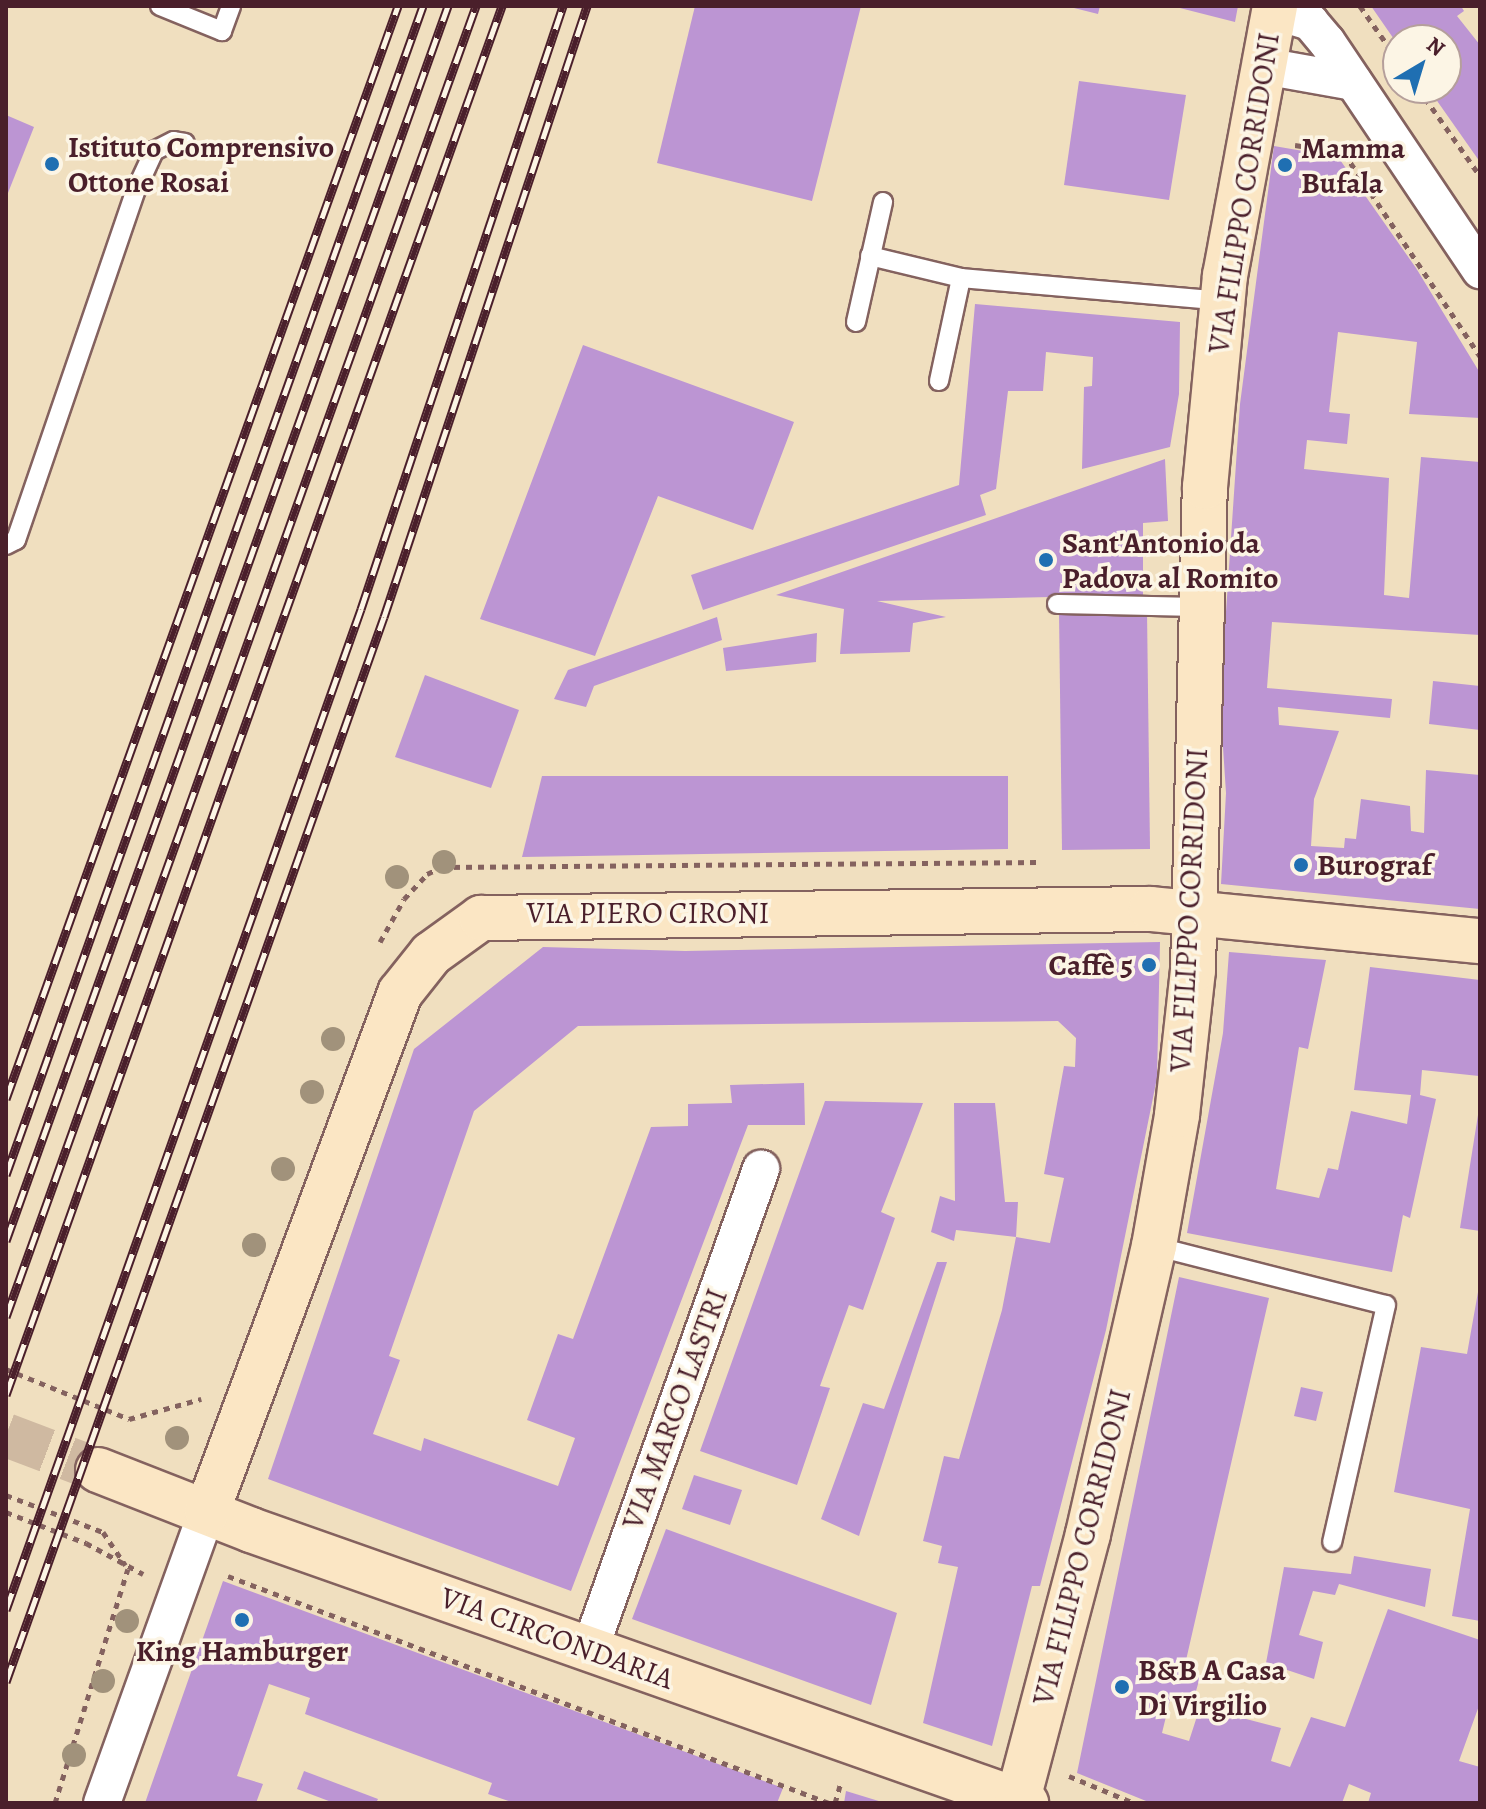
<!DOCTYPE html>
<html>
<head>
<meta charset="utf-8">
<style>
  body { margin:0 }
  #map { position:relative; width:1486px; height:1809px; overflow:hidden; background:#f0dfbf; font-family:Alegreya,serif }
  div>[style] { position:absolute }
  .building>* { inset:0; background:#bc95d3 }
  .secondary-tunnel>* { height:44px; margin-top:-22px; transform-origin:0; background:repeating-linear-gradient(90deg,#cfb9a1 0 44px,transparent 0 66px) }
  .path>* { height:5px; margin-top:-2.5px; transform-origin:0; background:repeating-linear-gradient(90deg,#84625f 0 6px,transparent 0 12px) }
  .roads { filter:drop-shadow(2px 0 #84625f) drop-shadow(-2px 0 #84625f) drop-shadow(0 2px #84625f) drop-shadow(0 -2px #84625f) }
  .lane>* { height:18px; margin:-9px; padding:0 9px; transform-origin:9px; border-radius:9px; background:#fff }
  .street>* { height:36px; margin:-18px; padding:0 18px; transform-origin:18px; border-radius:18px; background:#fff }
  .secondary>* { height:44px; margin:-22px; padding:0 22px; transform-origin:22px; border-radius:22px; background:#fbe6c4 }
  .rail>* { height:9px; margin-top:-4.5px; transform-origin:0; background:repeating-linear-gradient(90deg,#fcf5e5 0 18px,#4a1f2b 0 36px); box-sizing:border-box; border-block:2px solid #4a1f2b }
  .trees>* { width:24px; height:24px; margin:-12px; border-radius:50%; background:#a1927b }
  .dots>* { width:22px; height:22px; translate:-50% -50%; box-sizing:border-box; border:4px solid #fcf5e5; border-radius:50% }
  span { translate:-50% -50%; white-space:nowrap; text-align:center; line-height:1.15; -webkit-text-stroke:7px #fcf5e5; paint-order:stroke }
  .poi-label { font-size:30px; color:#4a1f2b; font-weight:700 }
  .left { translate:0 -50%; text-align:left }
  .right { translate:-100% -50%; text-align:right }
  .street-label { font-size:30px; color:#4a1f2b }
  .frame { position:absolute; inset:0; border:8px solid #4a1f2b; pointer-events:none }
  .north { position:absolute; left:1382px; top:24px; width:80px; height:80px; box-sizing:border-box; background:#fcf5e5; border:2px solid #b59f9b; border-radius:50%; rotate:38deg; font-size:22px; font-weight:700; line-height:32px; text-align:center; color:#4a1f2b }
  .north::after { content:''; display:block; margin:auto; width:28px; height:36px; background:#1f6fb2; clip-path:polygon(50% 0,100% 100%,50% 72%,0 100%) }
</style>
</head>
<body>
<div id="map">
  <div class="building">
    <div style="clip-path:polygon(695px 6px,861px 6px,812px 201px,657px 163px)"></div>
    <div style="clip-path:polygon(1066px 6px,1100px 6px,1098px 14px)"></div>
    <div style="clip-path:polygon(1172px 6px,1238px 6px,1235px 22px)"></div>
    <div style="clip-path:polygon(1371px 6px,1461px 6px,1464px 11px,1457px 16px,1480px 45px,1480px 162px,1428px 88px,1446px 88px,1446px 40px,1398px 40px,1398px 45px)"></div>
    <div style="clip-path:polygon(1079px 81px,1186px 95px,1169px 200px,1064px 185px)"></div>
    <div style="clip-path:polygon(6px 115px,34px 127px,6px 198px)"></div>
    <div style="clip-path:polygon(1274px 146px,1338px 157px,1416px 268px,1480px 373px,1480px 418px,1409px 414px,1417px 342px,1338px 332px,1329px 412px,1350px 414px,1347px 444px,1307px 440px,1304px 469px,1389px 478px,1384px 595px,1409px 598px,1421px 457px,1480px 462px,1480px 635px,1272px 622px,1267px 688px,1392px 699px,1390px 718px,1278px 707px,1279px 725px,1339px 731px,1314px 799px,1311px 846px,1344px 848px,1345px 838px,1356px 839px,1361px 799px,1410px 806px,1411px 831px,1424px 833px,1426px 770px,1480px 775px,1480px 909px,1221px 884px,1226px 793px,1220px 701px,1240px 404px)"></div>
    <div style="clip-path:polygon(975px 304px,1180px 322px,1179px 394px,1170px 447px,1082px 469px,1084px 387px,1092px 386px,1093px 357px,1046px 352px,1043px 391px,1008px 391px,996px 489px,980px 495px,986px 515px,703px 610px,691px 575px,959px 485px)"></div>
    <div style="clip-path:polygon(583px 345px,794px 422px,753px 530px,658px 496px,595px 656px,480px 619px)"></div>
    <div style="clip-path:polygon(1165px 459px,1168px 521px,1143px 523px,1143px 595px,877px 601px,946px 617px,913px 623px,910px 652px,840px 654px,844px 609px,776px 595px)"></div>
    <div style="clip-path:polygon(1059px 611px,1147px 611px,1150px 849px,1062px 850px)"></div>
    <div style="clip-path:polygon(717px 617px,722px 640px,594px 686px,586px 707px,554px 699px,568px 670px)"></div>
    <div style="clip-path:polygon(817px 633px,816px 662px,726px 671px,723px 648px)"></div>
    <div style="clip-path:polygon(425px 675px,519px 710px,491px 788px,395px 757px)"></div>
    <div style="clip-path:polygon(1433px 681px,1480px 686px,1480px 730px,1429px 724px)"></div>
    <div style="clip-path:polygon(542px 776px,1008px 776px,1008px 849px,522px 857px)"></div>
    <div style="clip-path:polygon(1160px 942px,1157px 1078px,1106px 1330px,1040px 1586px,1032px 1586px,992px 1746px,923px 1723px,958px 1567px,938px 1563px,942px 1546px,923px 1541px,944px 1456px,959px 1459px,1002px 1310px,1016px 1237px,1050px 1243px,1064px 1178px,1044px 1174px,1064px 1066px,1075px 1067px,1076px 1038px,1058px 1021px,578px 1026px,474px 1111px,389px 1356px,400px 1360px,373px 1434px,421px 1451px,424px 1438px,558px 1486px,575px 1438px,527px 1420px,558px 1334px,573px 1339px,651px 1127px,688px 1126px,688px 1104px,732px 1103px,730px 1085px,804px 1083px,805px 1125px,748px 1125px,571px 1591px,268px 1479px,414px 1049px,543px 947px,685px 951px)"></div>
    <div style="clip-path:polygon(1229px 952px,1326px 960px,1308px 1049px,1299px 1047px,1276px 1189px,1319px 1198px,1328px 1168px,1338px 1170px,1351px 1111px,1407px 1124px,1411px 1095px,1354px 1090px,1370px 967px,1480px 980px,1479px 1076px,1422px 1070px,1420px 1095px,1436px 1099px,1410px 1218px,1403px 1215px,1392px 1272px,1187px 1233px,1223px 1033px)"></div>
    <div style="clip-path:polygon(825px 1101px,923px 1103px,881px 1212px,895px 1218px,863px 1310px,849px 1305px,820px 1386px,830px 1388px,797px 1485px,700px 1451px)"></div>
    <div style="clip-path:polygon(954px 1103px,995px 1103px,1005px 1202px,1018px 1202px,1016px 1237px,956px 1230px,954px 1241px,931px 1232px,940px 1196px,955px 1201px)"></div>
    <div style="clip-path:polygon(1478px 1115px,1480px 1115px,1480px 1231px,1460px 1228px)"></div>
    <div style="clip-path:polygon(937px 1262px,947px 1262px,859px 1536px,821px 1519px,863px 1403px,884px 1409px)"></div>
    <div style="clip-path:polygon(1179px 1277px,1269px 1298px,1184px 1669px,1200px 1677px,1194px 1698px,1171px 1696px,1162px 1733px,1189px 1741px,1200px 1707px,1281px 1728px,1271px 1761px,1290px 1767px,1311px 1717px,1345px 1727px,1388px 1609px,1480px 1640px,1480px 1703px,1459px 1761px,1480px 1767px,1480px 1803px,1368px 1803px,1371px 1793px,1349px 1784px,1342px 1803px,1151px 1803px,1077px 1773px)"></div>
    <div style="clip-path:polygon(1478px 1292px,1480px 1293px,1480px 1621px,1452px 1616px,1470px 1509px,1394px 1492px,1421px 1347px,1467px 1354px)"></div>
    <div style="clip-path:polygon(1301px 1387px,1323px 1392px,1316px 1421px,1294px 1416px)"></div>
    <div style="clip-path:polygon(694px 1475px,742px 1490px,730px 1525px,682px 1509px)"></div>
    <div style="clip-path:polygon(666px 1529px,897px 1613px,871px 1705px,632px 1619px)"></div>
    <div style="clip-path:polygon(1354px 1556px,1431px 1569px,1425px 1607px,1339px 1584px,1335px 1595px,1313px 1591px,1299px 1635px,1323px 1642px,1314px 1679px,1266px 1663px,1284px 1567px,1351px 1574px)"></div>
    <div style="clip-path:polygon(223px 1581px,783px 1788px,777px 1803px,514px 1803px,488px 1794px,492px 1783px,305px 1714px,310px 1698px,269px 1684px,237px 1776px,263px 1784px,256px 1803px,145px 1803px)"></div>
    <div style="clip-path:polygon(304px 1771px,378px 1799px,376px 1803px,334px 1803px,297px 1789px)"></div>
    <div style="clip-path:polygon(846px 1791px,882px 1802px,882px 1803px,844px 1803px)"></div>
  </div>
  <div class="secondary-tunnel">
    <div style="left:6px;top:1435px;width:98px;rotate:20.8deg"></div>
  </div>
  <div class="path">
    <div style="left:1360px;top:6px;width:66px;rotate:54.9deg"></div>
    <div style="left:1418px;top:88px;width:108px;rotate:54.8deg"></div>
    <div style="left:1295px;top:145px;width:50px;rotate:9.3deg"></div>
    <div style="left:1344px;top:153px;width:244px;rotate:56.2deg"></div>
    <div style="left:380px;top:942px;width:49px;rotate:-60.8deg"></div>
    <div style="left:404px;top:899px;width:34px;rotate:-47deg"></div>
    <div style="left:427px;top:874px;width:17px;rotate:-25deg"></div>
    <div style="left:442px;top:867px;width:595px;rotate:-0.48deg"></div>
    <div style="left:6px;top:1369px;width:133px;rotate:22.1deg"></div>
    <div style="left:129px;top:1419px;width:75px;rotate:-15.5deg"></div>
    <div style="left:6px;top:1495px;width:104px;rotate:20.9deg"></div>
    <div style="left:103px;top:1532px;width:40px;rotate:56deg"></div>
    <div style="left:6px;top:1512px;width:86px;rotate:21.2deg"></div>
    <div style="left:86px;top:1543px;width:65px;rotate:28.5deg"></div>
    <div style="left:228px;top:1576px;width:642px;rotate:20.69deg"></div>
    <div style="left:1069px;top:1776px;width:70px;rotate:22.6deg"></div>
    <div style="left:55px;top:1803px;width:245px;rotate:-72.7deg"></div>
    <div style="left:835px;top:1803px;width:19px;rotate:-74deg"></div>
  </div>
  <div class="roads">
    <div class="lane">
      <div style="left:160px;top:6px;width:67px;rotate:22deg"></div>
      <div style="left:222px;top:31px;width:27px;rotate:-70deg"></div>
      <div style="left:870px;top:256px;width:94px;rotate:13.6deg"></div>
      <div style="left:856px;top:322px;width:123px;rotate:-77.3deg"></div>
      <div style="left:939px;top:381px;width:105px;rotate:-77.9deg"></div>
      <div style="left:961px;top:278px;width:262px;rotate:5deg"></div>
      <div style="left:6px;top:545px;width:11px;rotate:-27deg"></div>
      <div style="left:16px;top:540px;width:370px;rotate:-71.1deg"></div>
      <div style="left:136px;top:190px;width:43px;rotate:-65.2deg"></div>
      <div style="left:154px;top:151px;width:22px;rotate:-27deg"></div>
      <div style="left:174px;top:141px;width:11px;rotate:10deg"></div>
      <div style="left:1057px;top:604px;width:143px;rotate:1.2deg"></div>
      <div style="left:1154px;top:1246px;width:239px;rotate:14.3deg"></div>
      <div style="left:1386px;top:1305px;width:243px;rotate:102.8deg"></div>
    </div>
    <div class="street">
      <div style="left:1274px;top:11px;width:38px;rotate:17deg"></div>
      <div style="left:1310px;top:22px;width:26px;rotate:50deg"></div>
      <div style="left:1327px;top:42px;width:275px;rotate:56.1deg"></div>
      <div style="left:1264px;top:66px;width:91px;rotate:10.1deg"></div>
      <div style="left:590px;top:1649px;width:510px;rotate:-70.39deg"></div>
      <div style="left:102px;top:1803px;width:309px;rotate:-70.2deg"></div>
    </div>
    <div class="secondary">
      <div style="left:98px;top:1470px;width:164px;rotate:21.4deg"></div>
      <div style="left:251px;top:1530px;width:822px;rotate:19.41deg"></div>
      <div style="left:207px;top:1512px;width:554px;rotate:-69.6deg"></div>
      <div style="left:400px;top:993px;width:50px;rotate:-51.5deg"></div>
      <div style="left:431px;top:954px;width:62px;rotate:-35.8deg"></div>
      <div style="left:481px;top:918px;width:670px;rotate:-0.77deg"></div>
      <div style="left:1151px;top:909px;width:331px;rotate:5.6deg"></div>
      <div style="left:1017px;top:1803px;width:278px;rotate:-75.2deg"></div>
      <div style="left:1088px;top:1534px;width:295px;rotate:-77.1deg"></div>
      <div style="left:1154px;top:1246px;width:133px;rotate:-80deg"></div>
      <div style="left:1177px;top:1115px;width:146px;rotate:-83.7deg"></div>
      <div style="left:1193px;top:970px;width:483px;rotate:-88.6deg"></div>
      <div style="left:1205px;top:487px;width:212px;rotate:-84.6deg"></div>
      <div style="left:1225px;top:276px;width:275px;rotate:-79.5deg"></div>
    </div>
  </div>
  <div class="rail">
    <div style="left:6px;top:1099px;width:1161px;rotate:-70.27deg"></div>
    <div style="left:6px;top:1175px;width:1241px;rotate:-70.37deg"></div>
    <div style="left:6px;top:1241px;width:1312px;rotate:-70.31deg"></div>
    <div style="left:6px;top:1317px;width:1393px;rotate:-70.28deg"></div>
    <div style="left:6px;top:1395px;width:1475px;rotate:-70.35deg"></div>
    <div style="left:6px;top:1610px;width:1062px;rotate:-70.47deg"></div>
    <div style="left:361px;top:609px;width:636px;rotate:-71.48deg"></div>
    <div style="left:6px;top:1682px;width:1130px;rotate:-70.46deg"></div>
    <div style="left:384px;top:617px;width:644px;rotate:-71.62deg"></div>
  </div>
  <div class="trees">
    <div style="left:444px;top:862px"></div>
    <div style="left:397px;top:877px"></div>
    <div style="left:333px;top:1039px"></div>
    <div style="left:312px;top:1092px"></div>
    <div style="left:283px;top:1169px"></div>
    <div style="left:254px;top:1245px"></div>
    <div style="left:177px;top:1438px"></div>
    <div style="left:127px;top:1621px"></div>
    <div style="left:103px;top:1681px"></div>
    <div style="left:74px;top:1755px"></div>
  </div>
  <div class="dots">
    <div style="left:52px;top:164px;background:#1f6fb2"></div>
    <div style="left:1285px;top:165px;background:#1f6fb2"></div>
    <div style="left:1046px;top:560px;background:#1f6fb2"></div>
    <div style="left:1301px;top:865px;background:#1f6fb2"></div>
    <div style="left:1149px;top:965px;background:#1f6fb2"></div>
    <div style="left:242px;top:1620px;background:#1f6fb2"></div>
    <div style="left:1122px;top:1687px;background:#1f6fb2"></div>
  </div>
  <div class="poi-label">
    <span class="left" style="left:68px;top:164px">Istituto Comprensivo<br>Ottone Rosai</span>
    <span class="left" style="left:1301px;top:165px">Mamma<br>Bufala</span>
    <span class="left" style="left:1062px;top:560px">Sant'Antonio da<br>Padova al Romito</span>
    <span class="left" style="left:1317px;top:865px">Burograf</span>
    <span class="right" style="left:1133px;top:965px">Caffè 5</span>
    <span style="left:242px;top:1651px">King Hamburger</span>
    <span class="left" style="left:1138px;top:1687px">B&amp;B A Casa<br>Di Virgilio</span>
  </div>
  <div class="street-label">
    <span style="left:1244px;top:193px;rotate:-81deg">VIA FILIPPO CORRIDONI</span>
    <span style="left:1189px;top:910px;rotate:-87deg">VIA FILIPPO CORRIDONI</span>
    <span style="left:648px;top:913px">VIA PIERO CIRONI</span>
    <span style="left:675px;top:1409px;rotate:-70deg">VIA MARCO LASTRI</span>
    <span style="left:1082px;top:1547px;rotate:-76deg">VIA FILIPPO CORRIDONI</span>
    <span style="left:557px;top:1638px;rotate:20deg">VIA CIRCONDARIA</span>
  </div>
  <div class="frame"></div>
  <div class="north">N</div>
</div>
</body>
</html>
